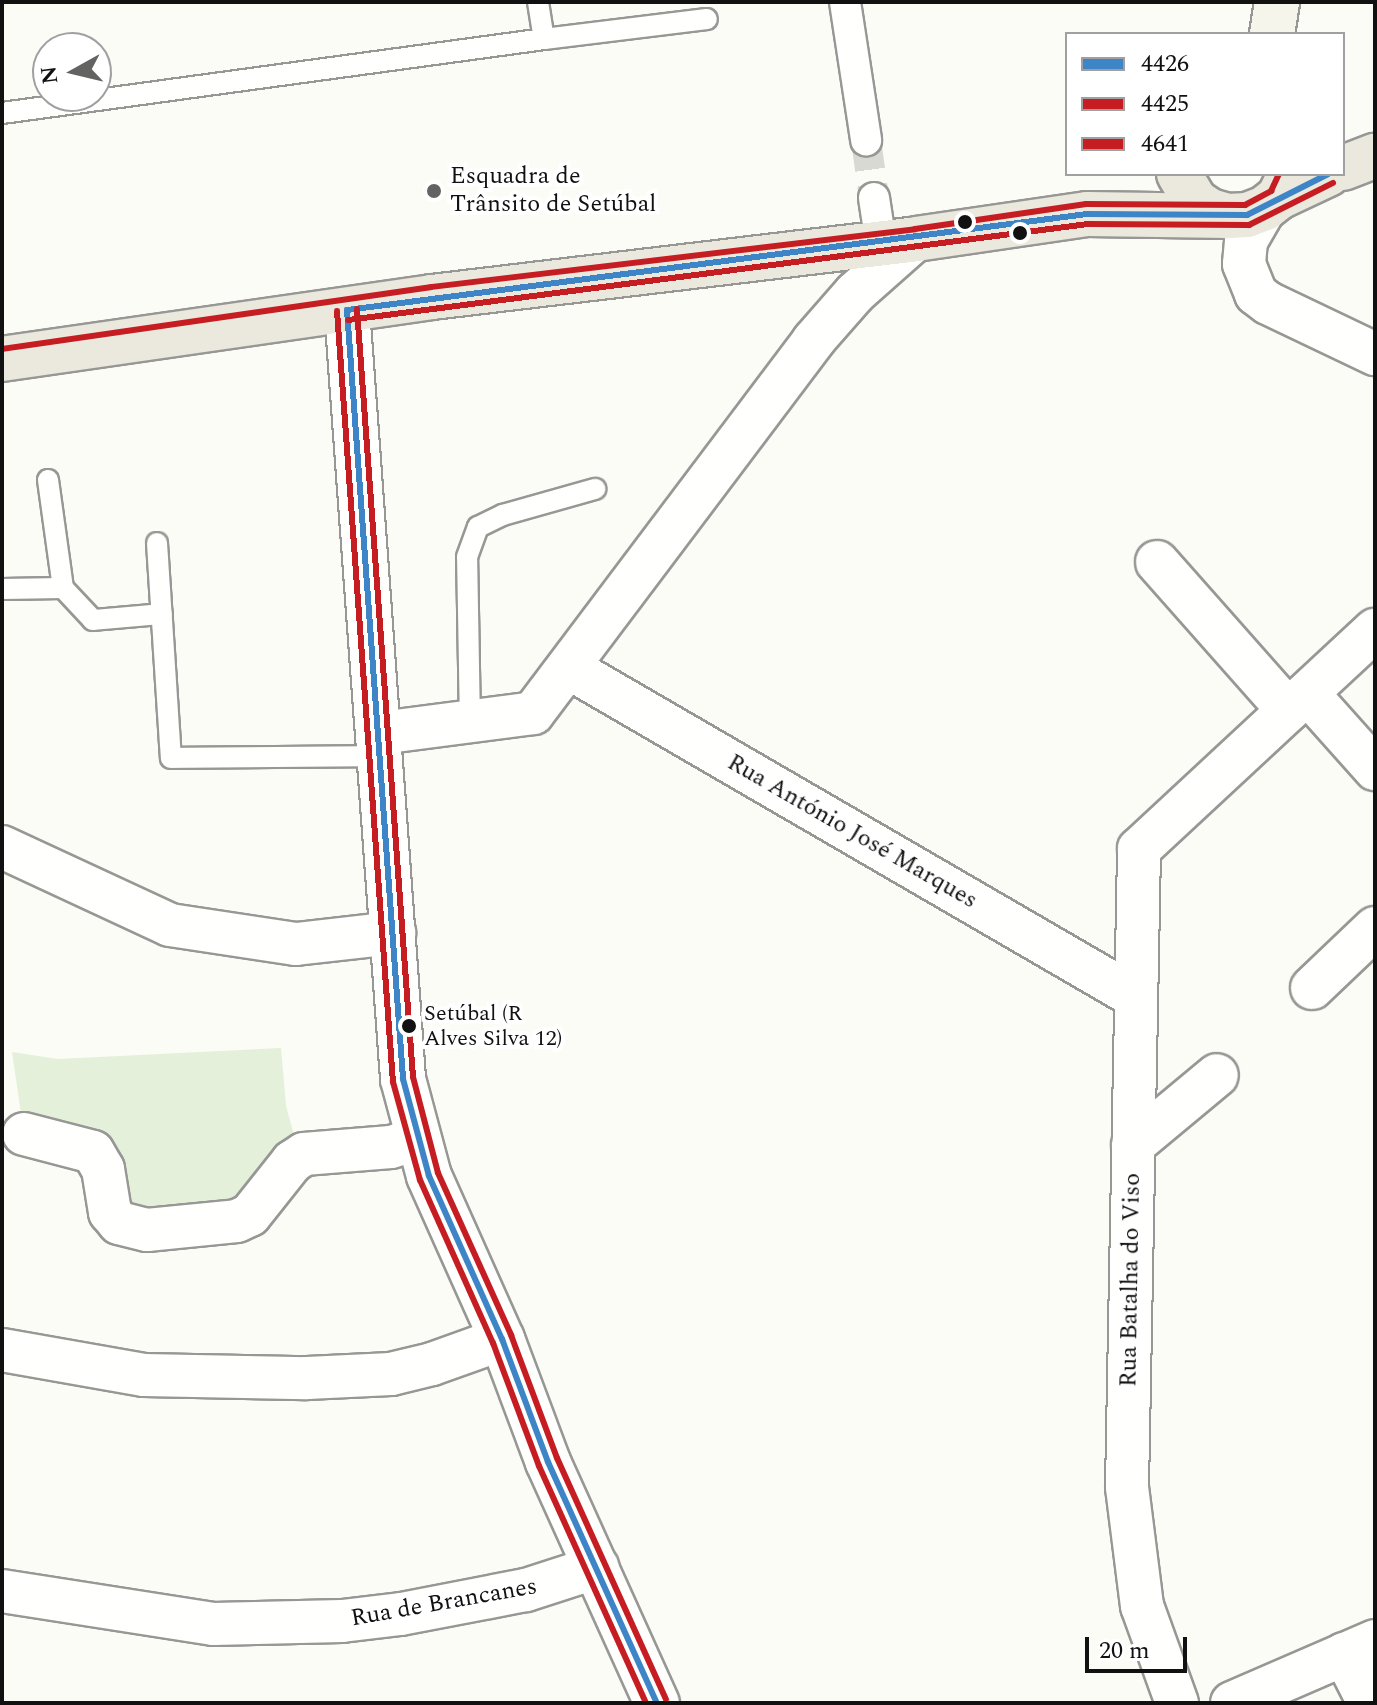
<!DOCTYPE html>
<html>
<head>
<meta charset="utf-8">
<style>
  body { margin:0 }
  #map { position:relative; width:1377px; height:1705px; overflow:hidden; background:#fcfcf7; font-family:Spectral,serif }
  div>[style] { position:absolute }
  .green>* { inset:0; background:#e4f0d9 }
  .pedestrian-tunnel>* { height:30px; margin-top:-15px; transform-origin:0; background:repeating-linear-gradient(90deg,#d9d9d4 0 30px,transparent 0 45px) }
  .roads { filter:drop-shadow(2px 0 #979795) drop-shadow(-2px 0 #979795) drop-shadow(0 2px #979795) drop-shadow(0 -2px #979795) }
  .service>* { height:20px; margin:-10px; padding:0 10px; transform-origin:10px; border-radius:10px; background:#fffffe }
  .pedestrian>* { height:30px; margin:-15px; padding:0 15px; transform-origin:15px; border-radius:15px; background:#fffffe }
  .minor>* { height:42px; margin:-21px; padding:0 21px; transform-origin:21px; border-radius:21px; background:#fffffe }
  .tertiary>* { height:44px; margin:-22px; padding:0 22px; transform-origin:22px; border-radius:22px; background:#fffffe }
  .secondary>* { height:44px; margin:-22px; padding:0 22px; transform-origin:22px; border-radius:22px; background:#f5f5ec }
  .primary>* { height:44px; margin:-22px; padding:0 22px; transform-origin:22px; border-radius:22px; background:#ebe9dd }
  .bus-1>* { height:6px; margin:-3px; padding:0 3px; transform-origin:3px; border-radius:3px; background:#3d85c6 }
  .bus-2>* { height:6px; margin:-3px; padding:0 3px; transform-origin:3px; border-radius:3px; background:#c61d23 }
  .bus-3>* { height:6px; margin:-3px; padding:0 3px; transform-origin:3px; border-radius:3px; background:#c61d23 }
  .dots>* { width:22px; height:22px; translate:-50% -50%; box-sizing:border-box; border:4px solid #fff; border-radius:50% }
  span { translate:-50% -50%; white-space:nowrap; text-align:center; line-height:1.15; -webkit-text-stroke:8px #fff; paint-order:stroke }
  .bus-label { font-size:22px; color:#111 }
  .left { translate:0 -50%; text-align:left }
  .poi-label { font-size:24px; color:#111 }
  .street-label { font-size:24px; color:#111 }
  .frame { position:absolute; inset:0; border:4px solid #111; pointer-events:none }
  .legend { position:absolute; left:1065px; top:32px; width:280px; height:144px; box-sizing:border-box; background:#fff; border:2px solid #a0a0a0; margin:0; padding:10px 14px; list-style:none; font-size:24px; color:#111 }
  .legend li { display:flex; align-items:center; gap:16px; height:40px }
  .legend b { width:40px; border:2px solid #a0a0a0 }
  .north { position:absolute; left:32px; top:32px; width:80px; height:80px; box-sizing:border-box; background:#fff; border:2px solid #a0a0a0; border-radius:50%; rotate:262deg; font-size:22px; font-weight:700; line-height:32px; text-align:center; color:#111 }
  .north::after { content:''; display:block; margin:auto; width:28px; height:36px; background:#636362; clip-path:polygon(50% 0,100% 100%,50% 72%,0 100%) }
  .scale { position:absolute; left:1085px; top:1637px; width:102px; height:36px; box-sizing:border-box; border:4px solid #111; border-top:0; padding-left:10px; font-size:24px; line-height:28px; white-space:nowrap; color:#111; -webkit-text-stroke:6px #fff; paint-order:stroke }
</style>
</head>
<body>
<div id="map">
  <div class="green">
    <div style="clip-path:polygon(281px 1048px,286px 1106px,296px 1142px,250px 1215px,134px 1229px,103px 1169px,24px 1134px,12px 1052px,58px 1059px)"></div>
  </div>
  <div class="pedestrian-tunnel">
    <div style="left:866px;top:140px;width:59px;rotate:82.1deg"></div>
  </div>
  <div class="roads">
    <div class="service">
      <div style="left:538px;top:2px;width:37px;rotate:81deg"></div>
      <div style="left:544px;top:39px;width:164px;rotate:-7deg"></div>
      <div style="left:2px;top:113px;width:547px;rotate:-7.77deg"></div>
      <div style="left:48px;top:480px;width:109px;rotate:82.1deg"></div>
      <div style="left:157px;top:543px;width:215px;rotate:86.3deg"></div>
      <div style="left:171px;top:758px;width:209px;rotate:-0.5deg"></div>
      <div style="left:2px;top:589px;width:61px;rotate:-0.9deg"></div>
      <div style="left:63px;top:588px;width:44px;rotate:46.8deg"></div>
      <div style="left:93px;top:620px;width:69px;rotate:-5deg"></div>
      <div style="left:470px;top:724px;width:167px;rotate:-91deg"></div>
      <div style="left:467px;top:557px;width:32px;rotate:-70deg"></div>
      <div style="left:478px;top:527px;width:28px;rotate:-26deg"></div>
      <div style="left:503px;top:515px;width:96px;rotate:-15.8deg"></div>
    </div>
    <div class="pedestrian">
      <div style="left:845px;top:2px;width:140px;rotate:81.3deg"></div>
      <div style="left:874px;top:198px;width:47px;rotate:81.3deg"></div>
    </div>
    <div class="minor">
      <div style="left:1265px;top:208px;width:38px;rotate:120deg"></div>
      <div style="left:1246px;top:241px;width:23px;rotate:95deg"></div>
      <div style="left:1244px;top:264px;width:32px;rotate:68deg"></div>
      <div style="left:1256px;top:294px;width:15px;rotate:37deg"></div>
      <div style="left:1268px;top:303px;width:119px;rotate:25.5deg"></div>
      <div style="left:1157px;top:562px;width:198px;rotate:48.5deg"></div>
      <div style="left:569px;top:668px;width:653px;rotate:30.14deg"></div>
      <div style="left:1308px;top:694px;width:101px;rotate:48.2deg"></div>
      <div style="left:380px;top:733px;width:154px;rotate:-7.4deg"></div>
      <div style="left:533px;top:713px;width:466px;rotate:-53deg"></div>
      <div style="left:813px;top:341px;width:64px;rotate:-48.8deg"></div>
      <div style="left:855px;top:293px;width:81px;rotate:-41.5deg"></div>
      <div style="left:2px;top:847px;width:185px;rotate:24.9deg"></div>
      <div style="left:170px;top:925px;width:127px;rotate:8.6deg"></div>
      <div style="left:296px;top:944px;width:99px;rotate:-6.4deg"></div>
      <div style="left:1312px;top:988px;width:87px;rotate:-43.6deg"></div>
      <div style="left:24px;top:1134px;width:71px;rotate:14.6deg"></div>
      <div style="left:93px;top:1152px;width:20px;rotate:60deg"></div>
      <div style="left:103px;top:1169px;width:44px;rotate:80.8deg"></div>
      <div style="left:110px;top:1212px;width:14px;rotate:51deg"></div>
      <div style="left:119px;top:1223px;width:29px;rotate:14deg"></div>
      <div style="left:147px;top:1230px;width:90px;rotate:-5.7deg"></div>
      <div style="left:237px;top:1221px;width:14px;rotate:-25deg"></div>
      <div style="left:250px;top:1215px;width:68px;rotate:-51.6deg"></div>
      <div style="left:292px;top:1162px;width:14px;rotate:-34deg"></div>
      <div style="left:304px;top:1154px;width:87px;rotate:-4.6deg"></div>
      <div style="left:391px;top:1147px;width:27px;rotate:-17deg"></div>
      <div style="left:1133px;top:1145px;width:109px;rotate:-39.8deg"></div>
      <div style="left:2px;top:1350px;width:144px;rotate:10deg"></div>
      <div style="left:144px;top:1375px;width:163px;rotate:1.1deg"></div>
      <div style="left:307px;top:1378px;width:84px;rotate:-2.7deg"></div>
      <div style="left:391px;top:1374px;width:42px;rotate:-13.7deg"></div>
      <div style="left:432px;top:1364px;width:74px;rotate:-19.7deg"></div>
      <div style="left:2px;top:1591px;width:214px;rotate:8.9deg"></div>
      <div style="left:213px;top:1624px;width:129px;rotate:-1.3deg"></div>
      <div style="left:342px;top:1621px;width:59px;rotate:-6.8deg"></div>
      <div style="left:401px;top:1614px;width:127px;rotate:-10.9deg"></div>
      <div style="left:526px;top:1590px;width:75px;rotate:-17.9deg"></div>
      <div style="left:1344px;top:1654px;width:55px;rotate:63deg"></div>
      <div style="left:1177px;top:1703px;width:103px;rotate:-109.8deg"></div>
      <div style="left:1142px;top:1606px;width:120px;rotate:-97.2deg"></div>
      <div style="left:1127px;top:1487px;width:638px;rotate:-88.92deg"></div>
      <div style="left:1139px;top:849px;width:322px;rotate:-42.9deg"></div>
      <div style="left:1232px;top:1703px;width:156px;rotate:-23.4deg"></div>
    </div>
    <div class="tertiary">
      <div style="left:347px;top:310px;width:771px;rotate:85.83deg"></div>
      <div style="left:403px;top:1079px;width:100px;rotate:75deg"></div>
      <div style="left:429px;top:1176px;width:179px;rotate:65.9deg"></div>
      <div style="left:502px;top:1339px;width:131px;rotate:69.5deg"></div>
      <div style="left:548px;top:1462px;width:265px;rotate:65.7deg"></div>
    </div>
    <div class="secondary">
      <div style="left:1272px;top:34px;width:32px;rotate:-81deg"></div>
    </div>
    <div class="primary">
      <div style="left:1343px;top:168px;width:34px;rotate:-21deg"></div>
      <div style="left:1179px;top:174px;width:31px;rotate:59deg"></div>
      <div style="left:1195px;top:201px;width:18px;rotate:34deg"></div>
      <div style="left:1210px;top:211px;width:19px;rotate:16deg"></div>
      <div style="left:1228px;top:216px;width:19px;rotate:-3deg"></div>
      <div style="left:1247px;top:215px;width:19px;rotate:-21deg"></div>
      <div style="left:1265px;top:208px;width:18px;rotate:-38deg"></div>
      <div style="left:1279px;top:197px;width:25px;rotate:-64deg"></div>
      <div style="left:1279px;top:197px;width:54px;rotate:-25.1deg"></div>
      <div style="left:2px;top:359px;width:434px;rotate:-8.2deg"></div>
      <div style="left:432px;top:297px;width:487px;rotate:-6.8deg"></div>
      <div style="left:916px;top:239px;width:173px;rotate:-8.3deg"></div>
      <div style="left:1087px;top:214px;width:141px;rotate:0.8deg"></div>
    </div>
  </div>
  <div class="bus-1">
    <div style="left:347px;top:310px;width:771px;rotate:85.83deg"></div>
    <div style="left:403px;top:1079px;width:100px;rotate:75deg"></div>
    <div style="left:429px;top:1176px;width:179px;rotate:65.9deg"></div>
    <div style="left:502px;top:1339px;width:131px;rotate:69.5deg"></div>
    <div style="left:548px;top:1462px;width:265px;rotate:65.7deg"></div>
    <div style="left:347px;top:310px;width:746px;rotate:-7.39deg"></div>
    <div style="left:1087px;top:214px;width:160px;rotate:0.4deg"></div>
    <div style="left:1247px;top:215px;width:91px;rotate:-26.8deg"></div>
  </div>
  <div class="bus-2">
    <div style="left:337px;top:311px;width:773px;rotate:85.85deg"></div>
    <div style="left:393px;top:1082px;width:102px;rotate:74.6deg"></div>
    <div style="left:420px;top:1180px;width:179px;rotate:65.9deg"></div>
    <div style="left:493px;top:1343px;width:131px;rotate:69.5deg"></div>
    <div style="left:539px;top:1466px;width:260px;rotate:65.7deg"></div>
    <div style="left:348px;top:320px;width:746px;rotate:-7.39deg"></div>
    <div style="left:1088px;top:224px;width:161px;rotate:0.4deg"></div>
    <div style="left:1249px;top:225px;width:94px;rotate:-26.6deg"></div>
  </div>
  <div class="bus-3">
    <div style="left:357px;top:309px;width:770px;rotate:85.83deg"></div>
    <div style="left:413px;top:1077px;width:99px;rotate:75.4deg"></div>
    <div style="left:438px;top:1173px;width:178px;rotate:65.7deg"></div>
    <div style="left:511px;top:1335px;width:131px;rotate:69.5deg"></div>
    <div style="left:557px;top:1458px;width:265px;rotate:65.7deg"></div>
    <div style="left:2px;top:349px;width:433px;rotate:-8.2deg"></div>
    <div style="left:431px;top:287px;width:487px;rotate:-6.8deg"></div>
    <div style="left:915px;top:229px;width:173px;rotate:-8.3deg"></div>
    <div style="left:1086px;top:204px;width:159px;rotate:0.4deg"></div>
    <div style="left:1245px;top:205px;width:30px;rotate:-28deg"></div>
    <div style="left:1271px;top:191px;width:19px;rotate:-65deg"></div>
  </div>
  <div class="dots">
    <div style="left:434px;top:191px;background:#636362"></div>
    <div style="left:965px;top:222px;background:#111"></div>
    <div style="left:1020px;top:233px;background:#111"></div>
    <div style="left:409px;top:1026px;background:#111"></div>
  </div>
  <div class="bus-label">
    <span class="left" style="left:424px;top:1026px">Setúbal (R<br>Alves Silva 12)</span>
  </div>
  <div class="poi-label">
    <span class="left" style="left:450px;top:191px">Esquadra de<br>Trânsito de Setúbal</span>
  </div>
  <div class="street-label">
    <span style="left:852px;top:832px;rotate:30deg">Rua António José Marques</span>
    <span style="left:1131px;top:1280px;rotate:-89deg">Rua Batalha do Viso</span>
    <span style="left:444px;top:1603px;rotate:-10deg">Rua de Brancanes</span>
  </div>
  <div class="frame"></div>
  <ul class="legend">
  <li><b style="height:10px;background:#3d85c6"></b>4426</li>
  <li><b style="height:10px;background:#c61d23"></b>4425</li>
  <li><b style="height:10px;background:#c61d23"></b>4641</li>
  </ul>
  <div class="north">N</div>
  <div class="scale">20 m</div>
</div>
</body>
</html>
